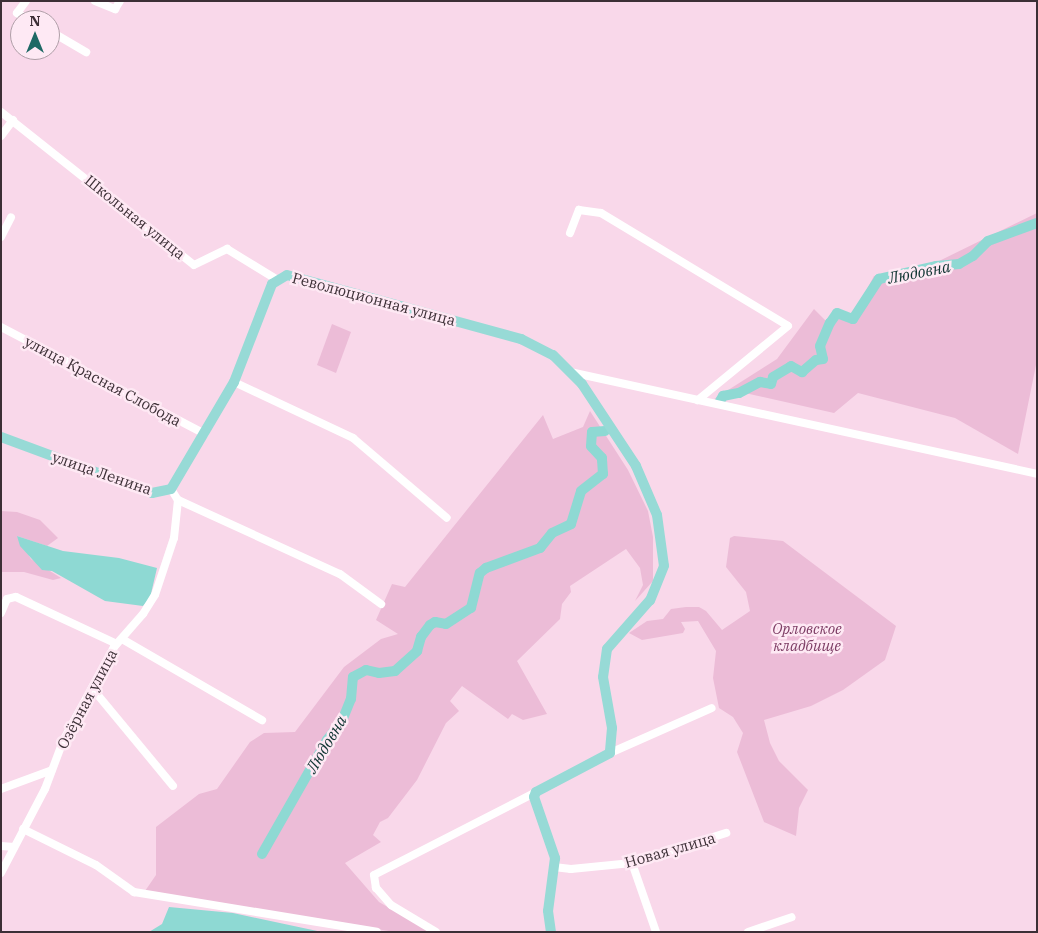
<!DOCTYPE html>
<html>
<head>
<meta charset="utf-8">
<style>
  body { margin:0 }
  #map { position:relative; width:1038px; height:933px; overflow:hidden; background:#f9d8ea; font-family:"IBM Plex Serif",serif }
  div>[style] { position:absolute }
  .green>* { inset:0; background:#ecbcd7 }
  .water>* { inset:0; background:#8ed9d3 }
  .river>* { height:10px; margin:-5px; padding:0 5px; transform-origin:5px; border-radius:5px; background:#8ed9d3 }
  .minor>* { height:8px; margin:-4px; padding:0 4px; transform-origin:4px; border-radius:4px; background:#fff }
  .major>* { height:10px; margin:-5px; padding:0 5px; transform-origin:5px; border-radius:5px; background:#97dad6 }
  span { translate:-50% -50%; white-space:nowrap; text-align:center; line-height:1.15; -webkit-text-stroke:5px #fee9f4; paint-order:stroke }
  .street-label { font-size:15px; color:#3c2f36 }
  .park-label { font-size:15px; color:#7e3d65; font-style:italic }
  .water-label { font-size:16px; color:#0f3432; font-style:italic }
  .frame { position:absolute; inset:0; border:2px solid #3c2f36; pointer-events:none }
  .north { position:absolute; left:10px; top:10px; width:50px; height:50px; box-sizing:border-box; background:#fee9f4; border:1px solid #b09fa8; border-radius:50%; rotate:0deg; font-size:14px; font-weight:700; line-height:20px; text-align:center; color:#3c2f36 }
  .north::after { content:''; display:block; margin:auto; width:18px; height:22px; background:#1e6965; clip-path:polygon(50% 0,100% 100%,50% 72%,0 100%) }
</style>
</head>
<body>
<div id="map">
  <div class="green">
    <div style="clip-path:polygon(1037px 213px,1037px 360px,1018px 454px,955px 418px,858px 393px,834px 413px,745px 393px,714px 399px,777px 359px,814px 309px,826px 321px,836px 309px,852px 317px,874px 276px,937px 262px)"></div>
    <div style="clip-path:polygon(332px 324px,351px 332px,336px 373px,317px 365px)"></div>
    <div style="clip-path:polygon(590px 411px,628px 470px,648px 511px,653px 537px,653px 581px,635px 601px,643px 585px,640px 568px,626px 549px,570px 586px,571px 592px,562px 604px,560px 619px,517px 661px,547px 714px,523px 720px,512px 714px,508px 719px,462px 686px,450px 701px,459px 711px,446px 723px,417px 780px,388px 818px,380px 822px,373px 835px,381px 842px,345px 863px,379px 902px,430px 932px,395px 932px,145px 891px,156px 875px,156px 827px,199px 794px,217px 789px,250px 742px,264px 733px,295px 732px,344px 667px,381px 639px,398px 634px,376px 620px,392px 584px,405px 587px,543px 415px,553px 439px,583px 427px)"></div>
    <div style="clip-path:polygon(1px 511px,17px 512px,40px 520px,58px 538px,47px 546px,17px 536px,31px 559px,61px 578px,53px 580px,24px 572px,1px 572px)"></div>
    <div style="clip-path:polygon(734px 536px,783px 541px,896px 626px,885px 660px,843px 690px,811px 706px,764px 720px,770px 743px,779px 761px,808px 790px,799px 808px,796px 836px,764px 822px,737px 752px,743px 733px,733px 717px,719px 708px,713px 678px,716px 651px,698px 621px,681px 622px,685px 629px,683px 633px,642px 640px,629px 633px,647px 621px,663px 619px,671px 609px,686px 607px,699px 607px,706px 611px,722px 630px,750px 611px,746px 592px,726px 567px,730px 538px)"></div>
  </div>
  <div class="water">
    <div style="clip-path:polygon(17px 536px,63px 551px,119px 558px,157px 568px,150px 598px,143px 606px,105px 601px,52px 571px,42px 570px,20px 546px)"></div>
    <div style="clip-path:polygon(169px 907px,233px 913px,322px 932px,149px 932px,162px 924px)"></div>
  </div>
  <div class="river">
    <div style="left:720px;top:401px;width:6px;rotate:-59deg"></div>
    <div style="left:723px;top:396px;width:16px;rotate:-11deg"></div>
    <div style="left:739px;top:393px;width:24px;rotate:-28deg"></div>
    <div style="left:760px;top:382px;width:11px;rotate:10deg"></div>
    <div style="left:771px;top:384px;width:7px;rotate:-74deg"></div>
    <div style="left:773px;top:377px;width:21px;rotate:-31deg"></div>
    <div style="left:791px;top:366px;width:13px;rotate:29deg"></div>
    <div style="left:802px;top:372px;width:18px;rotate:-41deg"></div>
    <div style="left:816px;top:360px;width:7px;rotate:-8deg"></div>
    <div style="left:823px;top:359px;width:13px;rotate:-103deg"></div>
    <div style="left:820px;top:346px;width:25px;rotate:-67deg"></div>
    <div style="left:830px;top:323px;width:12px;rotate:-55deg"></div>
    <div style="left:837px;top:313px;width:17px;rotate:21deg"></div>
    <div style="left:853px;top:319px;width:48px;rotate:-57deg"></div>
    <div style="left:879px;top:279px;width:58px;rotate:-12.8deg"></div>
    <div style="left:936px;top:266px;width:23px;rotate:-5deg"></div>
    <div style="left:959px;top:264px;width:16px;rotate:-30deg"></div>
    <div style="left:973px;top:256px;width:21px;rotate:-45deg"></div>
    <div style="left:988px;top:241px;width:52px;rotate:-20.2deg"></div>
    <div style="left:262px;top:854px;width:131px;rotate:-60.3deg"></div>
    <div style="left:327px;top:740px;width:24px;rotate:-52deg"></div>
    <div style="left:342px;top:721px;width:24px;rotate:-68deg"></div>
    <div style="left:351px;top:699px;width:22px;rotate:-85deg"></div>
    <div style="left:353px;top:677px;width:15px;rotate:-28deg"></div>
    <div style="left:366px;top:670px;width:13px;rotate:13deg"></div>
    <div style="left:379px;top:673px;width:16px;rotate:-7deg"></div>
    <div style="left:395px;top:671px;width:30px;rotate:-42deg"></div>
    <div style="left:417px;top:651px;width:15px;rotate:-74deg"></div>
    <div style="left:421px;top:637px;width:15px;rotate:-53deg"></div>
    <div style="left:430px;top:625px;width:6px;rotate:-31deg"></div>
    <div style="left:435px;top:622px;width:11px;rotate:10deg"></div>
    <div style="left:446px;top:624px;width:30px;rotate:-33deg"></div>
    <div style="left:471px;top:608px;width:36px;rotate:-76deg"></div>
    <div style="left:480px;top:573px;width:8px;rotate:-40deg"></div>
    <div style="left:486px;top:568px;width:58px;rotate:-20.3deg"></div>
    <div style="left:540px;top:548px;width:19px;rotate:-51deg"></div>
    <div style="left:552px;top:533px;width:21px;rotate:-25deg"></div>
    <div style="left:571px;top:524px;width:34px;rotate:-73deg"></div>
    <div style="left:581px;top:491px;width:28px;rotate:-38deg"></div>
    <div style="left:603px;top:474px;width:16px;rotate:-94deg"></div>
    <div style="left:602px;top:458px;width:16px;rotate:-133deg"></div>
    <div style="left:591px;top:446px;width:14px;rotate:-86deg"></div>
    <div style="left:592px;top:432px;width:13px;rotate:-4deg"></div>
  </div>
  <div class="minor">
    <div style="left:26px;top:1px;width:15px;rotate:127deg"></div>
    <div style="left:17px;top:13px;width:14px;rotate:30deg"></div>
    <div style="left:95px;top:1px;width:22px;rotate:22deg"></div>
    <div style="left:115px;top:9px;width:9px;rotate:-58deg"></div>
    <div style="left:50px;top:31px;width:42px;rotate:30.3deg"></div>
    <div style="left:1px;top:112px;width:246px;rotate:38.4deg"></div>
    <div style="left:194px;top:265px;width:37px;rotate:-26deg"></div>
    <div style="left:227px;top:249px;width:57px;rotate:31.5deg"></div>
    <div style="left:1px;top:136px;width:20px;rotate:-53deg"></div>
    <div style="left:570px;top:233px;width:25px;rotate:-69deg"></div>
    <div style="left:579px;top:210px;width:22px;rotate:8deg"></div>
    <div style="left:601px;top:213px;width:218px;rotate:31.1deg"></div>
    <div style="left:788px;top:326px;width:117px;rotate:140.6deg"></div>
    <div style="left:1px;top:237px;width:22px;rotate:-63deg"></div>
    <div style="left:1px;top:327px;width:230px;rotate:27.7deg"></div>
    <div style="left:570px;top:372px;width:478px;rotate:12.3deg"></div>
    <div style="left:234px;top:382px;width:132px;rotate:25.2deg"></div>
    <div style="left:353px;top:438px;width:123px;rotate:40.4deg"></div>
    <div style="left:171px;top:489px;width:13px;rotate:58deg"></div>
    <div style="left:178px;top:500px;width:178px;rotate:24.6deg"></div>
    <div style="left:340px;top:574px;width:51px;rotate:36.2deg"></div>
    <div style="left:1px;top:613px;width:15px;rotate:-67deg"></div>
    <div style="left:7px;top:599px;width:9px;rotate:-13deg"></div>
    <div style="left:16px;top:597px;width:111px;rotate:25deg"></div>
    <div style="left:122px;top:639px;width:162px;rotate:30.1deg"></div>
    <div style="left:92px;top:688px;width:127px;rotate:50.4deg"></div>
    <div style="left:610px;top:753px;width:111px;rotate:-23.8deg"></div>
    <div style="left:1px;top:789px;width:54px;rotate:-20.4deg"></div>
    <div style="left:23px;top:829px;width:81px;rotate:26.3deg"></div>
    <div style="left:96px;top:865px;width:47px;rotate:35.4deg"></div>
    <div style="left:134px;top:892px;width:246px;rotate:9.3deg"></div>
    <div style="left:1px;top:846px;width:13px;rotate:4deg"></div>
    <div style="left:632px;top:863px;width:73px;rotate:70.8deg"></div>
    <div style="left:554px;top:867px;width:17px;rotate:7deg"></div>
    <div style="left:571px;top:869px;width:61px;rotate:-5.6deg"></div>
    <div style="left:632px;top:863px;width:99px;rotate:-17.7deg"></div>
    <div style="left:1px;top:873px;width:95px;rotate:-62.4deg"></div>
    <div style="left:45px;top:789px;width:51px;rotate:-69.4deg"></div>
    <div style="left:63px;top:741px;width:107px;rotate:-61.5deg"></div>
    <div style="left:114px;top:647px;width:44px;rotate:-48.7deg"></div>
    <div style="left:143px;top:614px;width:22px;rotate:-58deg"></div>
    <div style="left:155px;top:595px;width:60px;rotate:-71.6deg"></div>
    <div style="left:174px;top:538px;width:38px;rotate:-84deg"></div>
    <div style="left:436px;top:932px;width:52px;rotate:-149deg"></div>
    <div style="left:391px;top:905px;width:23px;rotate:-131deg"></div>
    <div style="left:376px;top:888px;width:13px;rotate:-99deg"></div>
    <div style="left:374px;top:875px;width:182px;rotate:-27.1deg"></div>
    <div style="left:748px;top:932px;width:46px;rotate:-18.8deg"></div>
  </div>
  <div class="major">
    <div style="left:1px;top:437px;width:161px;rotate:20.3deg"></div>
    <div style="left:152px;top:493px;width:19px;rotate:-12deg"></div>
    <div style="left:171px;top:489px;width:124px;rotate:-59.5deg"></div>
    <div style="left:234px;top:382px;width:105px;rotate:-68.8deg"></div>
    <div style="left:272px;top:284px;width:17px;rotate:-31deg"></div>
    <div style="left:287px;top:275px;width:243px;rotate:15.3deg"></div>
    <div style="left:521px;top:339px;width:36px;rotate:27deg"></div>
    <div style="left:553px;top:355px;width:41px;rotate:45deg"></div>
    <div style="left:582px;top:384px;width:98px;rotate:56.6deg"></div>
    <div style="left:636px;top:466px;width:53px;rotate:66.8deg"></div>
    <div style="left:657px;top:515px;width:51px;rotate:82.2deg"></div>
    <div style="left:664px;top:566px;width:37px;rotate:112deg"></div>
    <div style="left:650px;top:600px;width:65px;rotate:131.3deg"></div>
    <div style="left:607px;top:649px;width:28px;rotate:98deg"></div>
    <div style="left:603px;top:677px;width:52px;rotate:80deg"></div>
    <div style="left:612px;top:728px;width:25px;rotate:95deg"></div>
    <div style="left:610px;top:753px;width:84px;rotate:152.2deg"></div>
    <div style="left:536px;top:792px;width:5px;rotate:112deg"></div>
    <div style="left:534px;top:797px;width:65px;rotate:71deg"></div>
    <div style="left:555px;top:858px;width:53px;rotate:97.5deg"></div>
    <div style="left:548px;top:911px;width:21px;rotate:82deg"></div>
  </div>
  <div class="street-label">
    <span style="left:135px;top:217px;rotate:39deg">Школьная улица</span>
    <span style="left:374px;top:299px;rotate:15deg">Революционная улица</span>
    <span style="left:103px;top:381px;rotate:28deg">улица Красная Слобода</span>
    <span style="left:102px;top:473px;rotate:19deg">улица Ленина</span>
    <span style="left:87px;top:699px;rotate:-62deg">Озёрная улица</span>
    <span style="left:670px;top:850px;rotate:-16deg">Новая улица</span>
  </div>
  <div class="park-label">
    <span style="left:807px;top:637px">Орловское<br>кладбище</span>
  </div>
  <div class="water-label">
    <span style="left:919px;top:272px;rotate:-11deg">Людовна</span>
    <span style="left:326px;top:744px;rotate:-59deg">Людовна</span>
  </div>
  <div class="frame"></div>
  <div class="north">N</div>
</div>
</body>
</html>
